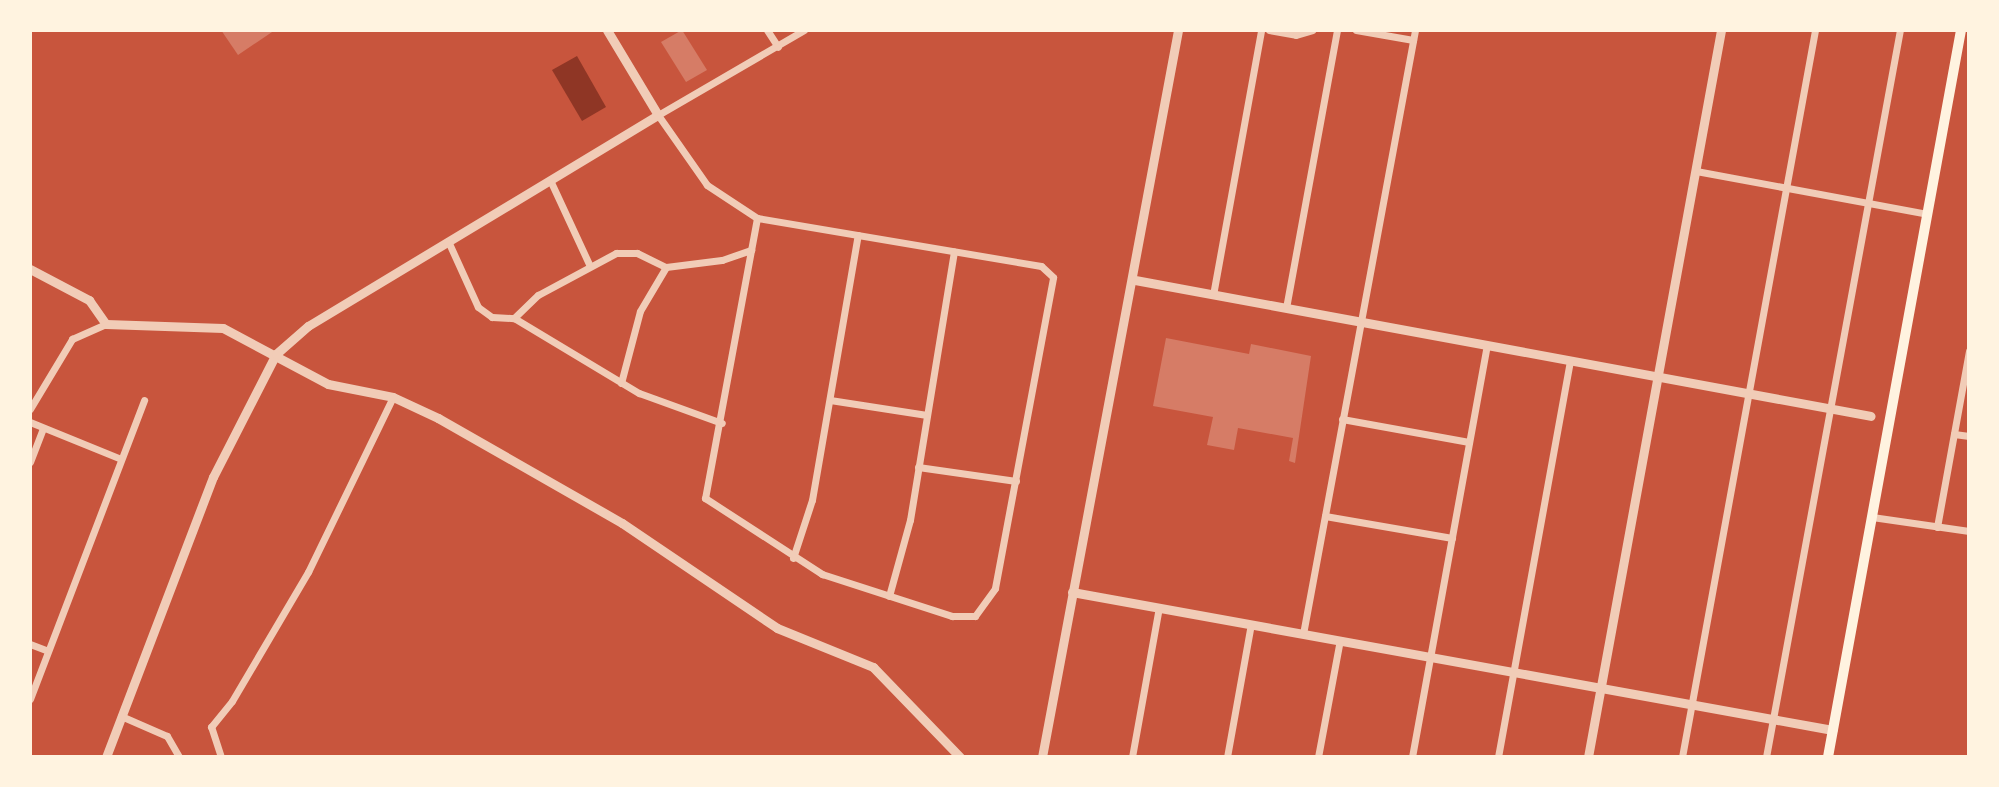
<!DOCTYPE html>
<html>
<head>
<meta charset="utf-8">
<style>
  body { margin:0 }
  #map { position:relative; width:1999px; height:787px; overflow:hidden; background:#c8553d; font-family:"DejaVu Sans",sans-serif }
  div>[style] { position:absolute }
  .water>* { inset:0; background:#8f3625 }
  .building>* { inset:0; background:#d67c66 }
  .minor>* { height:7px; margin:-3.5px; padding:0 3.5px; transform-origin:3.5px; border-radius:3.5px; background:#f1ccb7 }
  .tertiary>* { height:9px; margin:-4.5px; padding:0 4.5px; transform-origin:4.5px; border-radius:4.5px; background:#f1ccb7 }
  .secondary>* { height:10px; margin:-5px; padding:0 5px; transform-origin:5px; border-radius:5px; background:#fff3e0 }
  span { translate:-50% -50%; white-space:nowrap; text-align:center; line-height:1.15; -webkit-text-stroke:6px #fff3e0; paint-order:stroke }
  .frame { position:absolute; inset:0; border:32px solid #fff3e0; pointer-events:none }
</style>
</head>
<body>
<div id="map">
  <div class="water">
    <div style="clip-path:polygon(577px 56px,606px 107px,582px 121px,552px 70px)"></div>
  </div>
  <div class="building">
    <div style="clip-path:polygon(221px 30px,275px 30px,238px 55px)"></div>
    <div style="clip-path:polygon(682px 30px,707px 70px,686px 82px,661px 42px)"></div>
    <div style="clip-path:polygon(1166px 338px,1249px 354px,1251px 344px,1311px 356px,1295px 463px,1289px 461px,1293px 438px,1238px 428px,1234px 450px,1207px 445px,1213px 417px,1153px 406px)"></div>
  </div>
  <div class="minor">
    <div style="left:767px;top:30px;width:20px;rotate:57deg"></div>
    <div style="left:1269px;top:30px;width:27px;rotate:10deg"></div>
    <div style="left:1296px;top:35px;width:17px;rotate:-17deg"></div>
    <div style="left:1356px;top:30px;width:58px;rotate:10deg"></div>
    <div style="left:1696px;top:171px;width:235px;rotate:10.5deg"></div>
    <div style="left:550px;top:180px;width:95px;rotate:65.1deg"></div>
    <div style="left:757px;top:218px;width:285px;rotate:100.5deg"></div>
    <div style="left:705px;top:498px;width:140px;rotate:33deg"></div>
    <div style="left:822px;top:574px;width:137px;rotate:17.9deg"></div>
    <div style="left:952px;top:616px;width:23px"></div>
    <div style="left:975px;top:616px;width:34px;rotate:-54deg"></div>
    <div style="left:995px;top:588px;width:316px;rotate:-79.4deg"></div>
    <div style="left:1053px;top:277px;width:16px;rotate:-137deg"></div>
    <div style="left:1041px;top:266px;width:288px;rotate:-170.4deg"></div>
    <div style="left:757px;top:218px;width:60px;rotate:-146.6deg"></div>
    <div style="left:707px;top:185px;width:85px;rotate:-125deg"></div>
    <div style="left:658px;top:115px;width:169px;rotate:-30.2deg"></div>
    <div style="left:448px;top:241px;width:72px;rotate:65.6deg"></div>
    <div style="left:478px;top:307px;width:17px;rotate:36deg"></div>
    <div style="left:492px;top:317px;width:22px;rotate:3deg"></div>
    <div style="left:514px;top:318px;width:33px;rotate:-44deg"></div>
    <div style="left:538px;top:295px;width:89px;rotate:-28.3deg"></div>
    <div style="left:616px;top:253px;width:21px"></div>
    <div style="left:637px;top:253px;width:32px;rotate:26deg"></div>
    <div style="left:1213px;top:295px;width:269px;rotate:-79.7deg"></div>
    <div style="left:1286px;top:308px;width:283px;rotate:-79.6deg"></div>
    <div style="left:514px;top:318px;width:146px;rotate:31deg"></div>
    <div style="left:639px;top:393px;width:88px;rotate:19.9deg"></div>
    <div style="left:621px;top:383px;width:74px;rotate:-75.2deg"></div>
    <div style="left:640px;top:311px;width:51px;rotate:-59.4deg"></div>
    <div style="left:666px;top:267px;width:56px;rotate:-7.1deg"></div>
    <div style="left:722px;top:260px;width:31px;rotate:-19deg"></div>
    <div style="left:830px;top:400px;width:98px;rotate:8.8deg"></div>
    <div style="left:30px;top:409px;width:82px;rotate:-59deg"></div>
    <div style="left:72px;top:339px;width:37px;rotate:-24deg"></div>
    <div style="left:1342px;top:419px;width:129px;rotate:10.3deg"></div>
    <div style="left:30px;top:422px;width:98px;rotate:22.1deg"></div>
    <div style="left:1954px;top:434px;width:15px;rotate:8deg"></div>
    <div style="left:30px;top:462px;width:36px;rotate:-69deg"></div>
    <div style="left:918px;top:467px;width:99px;rotate:8.1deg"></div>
    <div style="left:1325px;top:516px;width:129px;rotate:9.8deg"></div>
    <div style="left:1872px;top:517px;width:98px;rotate:8.2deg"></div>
    <div style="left:1937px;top:527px;width:179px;rotate:-79.7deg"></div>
    <div style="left:793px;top:558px;width:61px;rotate:-71.9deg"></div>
    <div style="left:812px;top:500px;width:269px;rotate:-80.2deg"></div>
    <div style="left:889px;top:596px;width:79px;rotate:-74.6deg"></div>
    <div style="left:910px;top:520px;width:272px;rotate:-80.7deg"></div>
    <div style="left:1303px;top:634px;width:614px;rotate:-79.49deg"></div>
    <div style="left:30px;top:644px;width:19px;rotate:21deg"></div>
    <div style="left:30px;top:699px;width:320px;rotate:-69.1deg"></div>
    <div style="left:121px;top:716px;width:50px;rotate:23.5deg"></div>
    <div style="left:167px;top:736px;width:24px;rotate:60deg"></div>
    <div style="left:221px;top:757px;width:32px;rotate:-108deg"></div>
    <div style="left:211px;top:727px;width:33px;rotate:-51deg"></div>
    <div style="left:232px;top:701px;width:150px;rotate:-59.5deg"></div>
    <div style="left:308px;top:572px;width:195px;rotate:-64.1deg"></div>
    <div style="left:1132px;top:757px;width:152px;rotate:-79.8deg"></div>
    <div style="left:1227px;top:757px;width:135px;rotate:-79.8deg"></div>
    <div style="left:1318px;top:757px;width:119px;rotate:-79.4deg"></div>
    <div style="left:1412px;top:757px;width:419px;rotate:-79.7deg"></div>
    <div style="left:1498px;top:757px;width:403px;rotate:-79.7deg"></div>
    <div style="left:1682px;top:757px;width:739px;rotate:-79.63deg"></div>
    <div style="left:1766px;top:757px;width:739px;rotate:-79.56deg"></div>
  </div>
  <div class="tertiary">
    <div style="left:30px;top:269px;width:67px;rotate:27.7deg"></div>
    <div style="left:89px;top:300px;width:29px;rotate:55deg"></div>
    <div style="left:106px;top:324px;width:117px;rotate:2deg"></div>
    <div style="left:223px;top:328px;width:119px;rotate:28.1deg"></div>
    <div style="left:328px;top:384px;width:66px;rotate:11.3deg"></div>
    <div style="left:393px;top:397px;width:50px;rotate:25deg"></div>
    <div style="left:438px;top:418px;width:212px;rotate:29.7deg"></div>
    <div style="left:622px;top:523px;width:187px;rotate:34.1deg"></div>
    <div style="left:777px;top:628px;width:104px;rotate:22.1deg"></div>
    <div style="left:873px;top:667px;width:125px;rotate:46deg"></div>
    <div style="left:1135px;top:280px;width:748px;rotate:10.47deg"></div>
    <div style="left:1072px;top:592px;width:773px;rotate:10.28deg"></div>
    <div style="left:106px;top:757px;width:300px;rotate:-69.1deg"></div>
    <div style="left:213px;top:477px;width:138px;rotate:-62.9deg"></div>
    <div style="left:276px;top:354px;width:43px;rotate:-41.2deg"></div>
    <div style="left:308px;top:326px;width:409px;rotate:-31.1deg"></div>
    <div style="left:658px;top:115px;width:99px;rotate:-121deg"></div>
    <div style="left:1042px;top:757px;width:740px;rotate:-79.4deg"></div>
    <div style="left:1588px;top:757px;width:739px;rotate:-79.63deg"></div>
  </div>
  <div class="secondary">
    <div style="left:1828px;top:757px;width:739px;rotate:-79.63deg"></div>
  </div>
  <div class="frame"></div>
</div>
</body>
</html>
